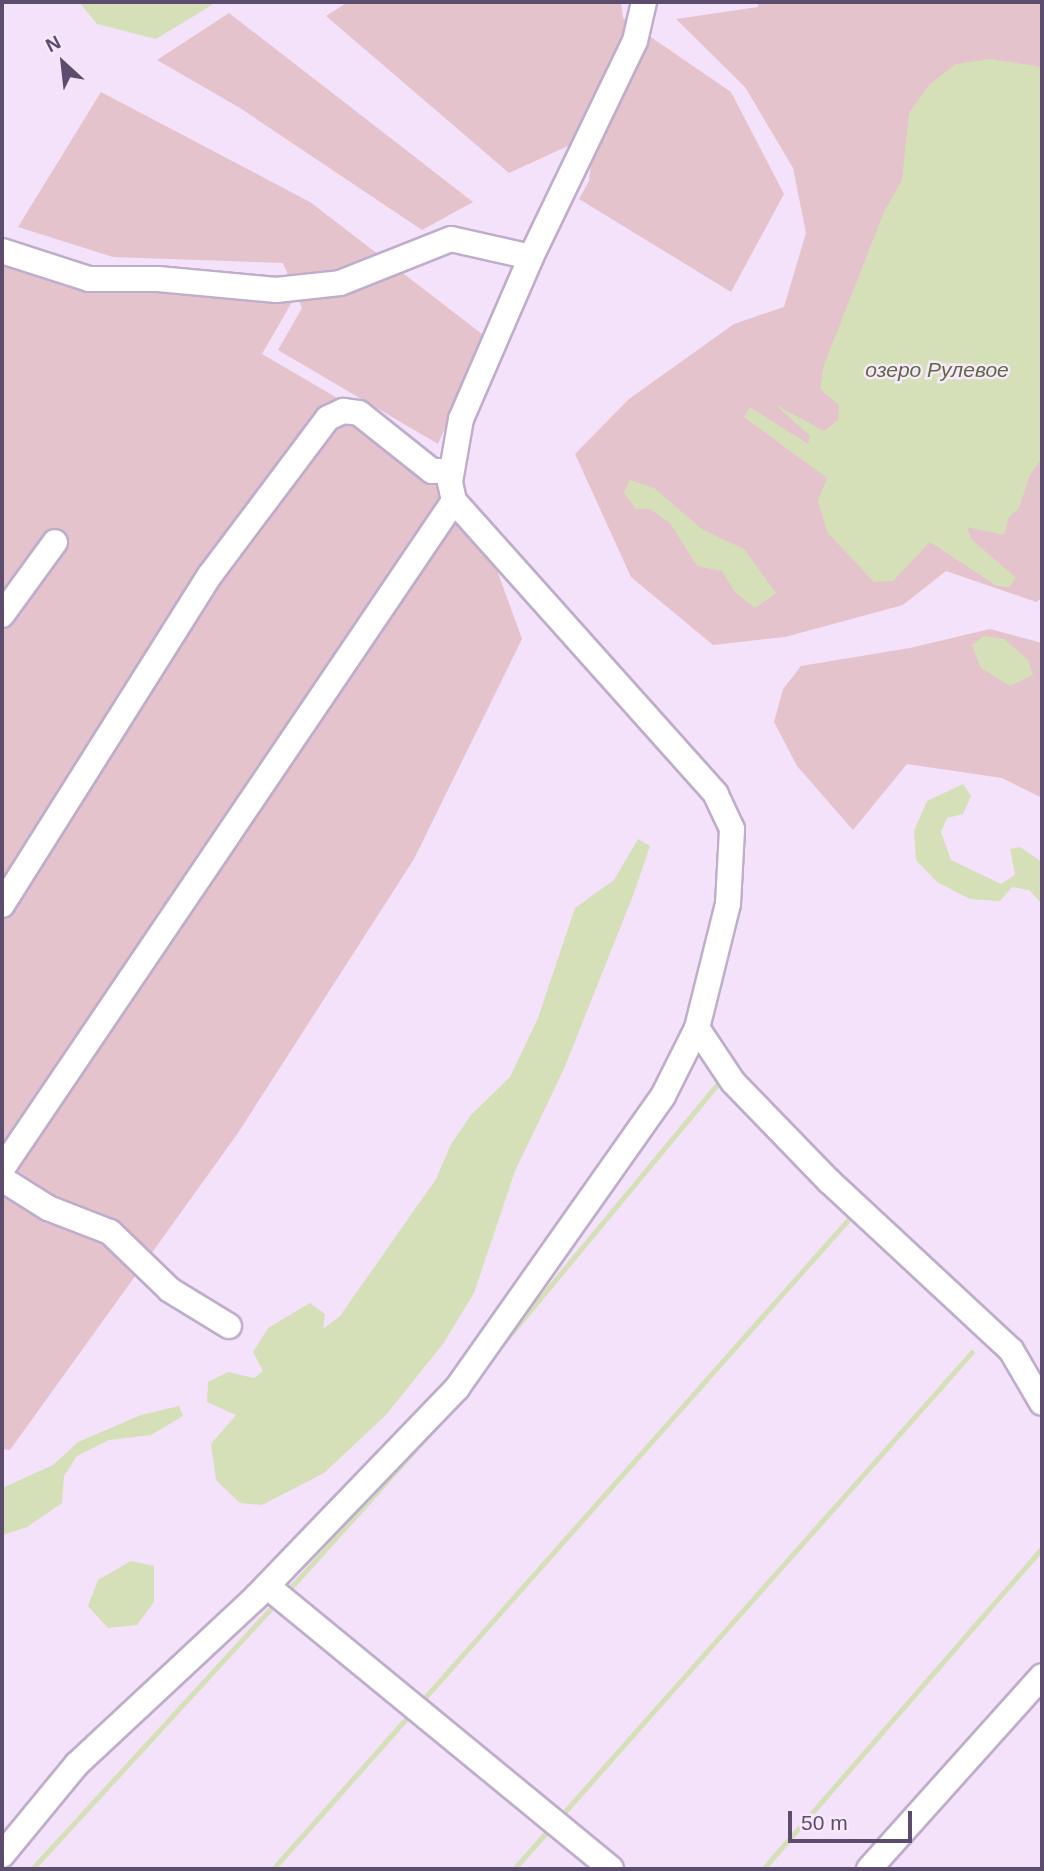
<!DOCTYPE html>
<html>
<head>
<meta charset="utf-8">
<style>
  body { margin:0 }
  #map { position:relative; width:1044px; height:1871px; overflow:hidden; background:#f3e2f9; font-family:Arial,sans-serif }
  div>[style] { position:absolute }
  .green>* { inset:0; background:#e5c3cc }
  .water>* { inset:0; background:#d5e0b9 }
  .stream>* { height:5px; margin:-2.5px; padding:0 2.5px; transform-origin:2.5px; border-radius:2.5px; background:#d5e0b9 }
  .roads { filter:drop-shadow(2px 0 #beadcb) drop-shadow(-2px 0 #beadcb) drop-shadow(0 2px #beadcb) drop-shadow(0 -2px #beadcb) }
  .minor>* { height:24px; margin:-12px; padding:0 12px; transform-origin:12px; border-radius:12px; background:#fff }
  span { translate:-50% -50%; white-space:nowrap; text-align:center; line-height:1.15; -webkit-text-stroke:5px #f7e8fd; paint-order:stroke }
  .water-label { font-size:21px; color:#5e6b3e; font-style:italic }
  .frame { position:absolute; inset:0; border:4px solid #5c4c6e; pointer-events:none }
  .north { position:absolute; left:28px; top:28px; width:70px; height:70px; -webkit-text-stroke:5px #f7e8fd; paint-order:stroke; rotate:333deg; font-size:19px; font-weight:700; line-height:28px; text-align:center; color:#5c4c6e }
  .north::after { content:''; display:block; margin:auto; width:24px; height:32px; background:#5c4c6e; clip-path:polygon(50% 0,100% 100%,50% 72%,0 100%) }
  .scale { position:absolute; left:788px; top:1811px; width:124px; height:32px; box-sizing:border-box; border:4px solid #5c4c6e; border-top:0; padding-left:9px; font-size:21px; line-height:24px; white-space:nowrap; color:#5c4c6e; -webkit-text-stroke:5px #f7e8fd; paint-order:stroke }
</style>
</head>
<body>
<div id="map">
  <div class="green">
    <div style="clip-path:polygon(348px 2px,621px 2px,623px 18px,731px 92px,784px 194px,731px 292px,579px 199px,589px 181px,594px 134px,509px 173px,326px 16px)"></div>
    <div style="clip-path:polygon(758px 2px,1042px 2px,1042px 598px,1036px 602px,946px 571px,903px 605px,785px 637px,713px 645px,631px 577px,575px 454px,629px 399px,734px 324px,784px 307px,806px 233px,793px 168px,745px 87px,676px 19px,758px 7px)"></div>
    <div style="clip-path:polygon(229px 13px,473px 202px,422px 230px,240px 108px,157px 60px)"></div>
    <div style="clip-path:polygon(101px 92px,310px 202px,486px 337px,438px 444px,278px 350px,302px 308px,283px 263px,113px 257px,18px 227px)"></div>
    <div style="clip-path:polygon(2px 244px,109px 269px,273px 275px,292px 302px,262px 354px,440px 458px,439px 502px,491px 554px,522px 639px,414px 859px,238px 1133px,10px 1450px,2px 1449px)"></div>
    <div style="clip-path:polygon(990px 629px,1042px 643px,1042px 798px,1002px 778px,907px 764px,853px 830px,797px 766px,774px 722px,783px 689px,801px 666px,910px 648px)"></div>
  </div>
  <div class="water">
    <div style="clip-path:polygon(79px 2px,212px 2px,212px 5px,156px 39px,97px 24px)"></div>
    <div style="clip-path:polygon(990px 59px,1042px 67px,1042px 458px,1030px 475px,1019px 508px,1009px 517px,1004px 535px,967px 527px,971px 539px,1016px 578px,1009px 587px,997px 586px,930px 542px,893px 581px,874px 582px,827px 532px,818px 501px,827px 478px,744px 417px,750px 407px,808px 444px,810px 436px,776px 405px,824px 431px,838px 420px,839px 405px,820px 389px,824px 365px,884px 212px,902px 180px,909px 113px,929px 85px,956px 64px)"></div>
    <div style="clip-path:polygon(630px 480px,654px 488px,703px 530px,744px 549px,776px 593px,755px 608px,735px 592px,722px 571px,697px 566px,670px 523px,650px 509px,636px 509px,624px 493px)"></div>
    <div style="clip-path:polygon(984px 636px,1004px 639px,1028px 660px,1033px 675px,1010px 686px,981px 668px,972px 645px)"></div>
    <div style="clip-path:polygon(963px 784px,971px 796px,963px 814px,947px 818px,941px 832px,951px 860px,1001px 884px,1015px 875px,1010px 849px,1020px 847px,1042px 862px,1042px 904px,1029px 890px,1012px 887px,1000px 901px,970px 899px,937px 882px,916px 860px,914px 831px,927px 801px)"></div>
    <div style="clip-path:polygon(638px 839px,650px 846px,634px 893px,564px 1069px,515px 1171px,474px 1293px,443px 1344px,386px 1415px,324px 1473px,262px 1505px,240px 1503px,216px 1480px,211px 1444px,236px 1415px,207px 1402px,208px 1382px,228px 1372px,254px 1378px,263px 1371px,253px 1352px,268px 1328px,310px 1303px,325px 1314px,323px 1329px,340px 1316px,436px 1179px,451px 1144px,471px 1115px,510px 1077px,538px 1018px,575px 908px,614px 880px)"></div>
    <div style="clip-path:polygon(179px 1406px,183px 1416px,151px 1435px,109px 1440px,77px 1456px,64px 1476px,62px 1503px,27px 1527px,2px 1535px,2px 1488px,53px 1465px,78px 1442px,141px 1415px)"></div>
    <div style="clip-path:polygon(131px 1561px,154px 1566px,154px 1602px,137px 1625px,108px 1628px,88px 1606px,98px 1580px)"></div>
  </div>
  <div class="stream">
    <div style="left:499px;top:1348px;width:350px;rotate:-50.4deg"></div>
    <div style="left:285px;top:1594px;width:215px;rotate:-48deg"></div>
    <div style="left:421px;top:1702px;width:652px;rotate:-48.48deg"></div>
    <div style="left:560px;top:1817px;width:621px;rotate:-48.46deg"></div>
    <div style="left:32px;top:1869px;width:361px;rotate:-47.5deg"></div>
    <div style="left:273px;top:1869px;width:210px;rotate:-48.5deg"></div>
    <div style="left:514px;top:1869px;width:56px;rotate:-48.6deg"></div>
    <div style="left:763px;top:1869px;width:425px;rotate:-49deg"></div>
  </div>
  <div class="roads">
    <div class="minor">
      <div style="left:2px;top:251px;width:91px;rotate:17.8deg"></div>
      <div style="left:89px;top:279px;width:69px"></div>
      <div style="left:158px;top:279px;width:119px;rotate:5.3deg"></div>
      <div style="left:276px;top:290px;width:64px;rotate:-6.2deg"></div>
      <div style="left:340px;top:283px;width:119px;rotate:-21.6deg"></div>
      <div style="left:451px;top:239px;width:82px;rotate:12.7deg"></div>
      <div style="left:2px;top:615px;width:90px;rotate:-54deg"></div>
      <div style="left:2px;top:905px;width:390px;rotate:-57.8deg"></div>
      <div style="left:210px;top:575px;width:196px;rotate:-53.1deg"></div>
      <div style="left:328px;top:418px;width:17px;rotate:-25deg"></div>
      <div style="left:343px;top:411px;width:16px;rotate:7deg"></div>
      <div style="left:359px;top:413px;width:93px;rotate:38.5deg"></div>
      <div style="left:432px;top:471px;width:19px"></div>
      <div style="left:697px;top:1028px;width:65px;rotate:56.3deg"></div>
      <div style="left:733px;top:1082px;width:139px;rotate:45.9deg"></div>
      <div style="left:830px;top:1182px;width:247px;rotate:42.9deg"></div>
      <div style="left:1011px;top:1350px;width:61px;rotate:59.7deg"></div>
      <div style="left:2px;top:1169px;width:807px;rotate:-55.92deg"></div>
      <div style="left:2px;top:1179px;width:54px;rotate:32.2deg"></div>
      <div style="left:48px;top:1208px;width:66px;rotate:21.2deg"></div>
      <div style="left:110px;top:1232px;width:83px;rotate:44deg"></div>
      <div style="left:170px;top:1290px;width:69px;rotate:31.4deg"></div>
      <div style="left:267px;top:1586px;width:445px;rotate:39.4deg"></div>
      <div style="left:2px;top:1855px;width:118px;rotate:-50.5deg"></div>
      <div style="left:77px;top:1764px;width:245px;rotate:-43deg"></div>
      <div style="left:256px;top:1597px;width:290px;rotate:-46.1deg"></div>
      <div style="left:457px;top:1388px;width:357px;rotate:-54.8deg"></div>
      <div style="left:663px;top:1096px;width:76px;rotate:-63.4deg"></div>
      <div style="left:697px;top:1028px;width:128px;rotate:-76deg"></div>
      <div style="left:728px;top:904px;width:75px;rotate:-86.9deg"></div>
      <div style="left:732px;top:829px;width:38px;rotate:-115deg"></div>
      <div style="left:716px;top:794px;width:393px;rotate:-131.8deg"></div>
      <div style="left:454px;top:501px;width:19px;rotate:-102deg"></div>
      <div style="left:450px;top:482px;width:64px;rotate:-80.1deg"></div>
      <div style="left:461px;top:419px;width:176px;rotate:-66.6deg"></div>
      <div style="left:531px;top:257px;width:240px;rotate:-64.3deg"></div>
      <div style="left:635px;top:41px;width:40px;rotate:-77deg"></div>
      <div style="left:869px;top:1869px;width:259px;rotate:-48.1deg"></div>
    </div>
  </div>
  <div class="water-label">
    <span style="left:937px;top:370px">озеро Рулевое</span>
  </div>
  <div class="frame"></div>
  <div class="north">N</div>
  <div class="scale">50 m</div>
</div>
</body>
</html>
